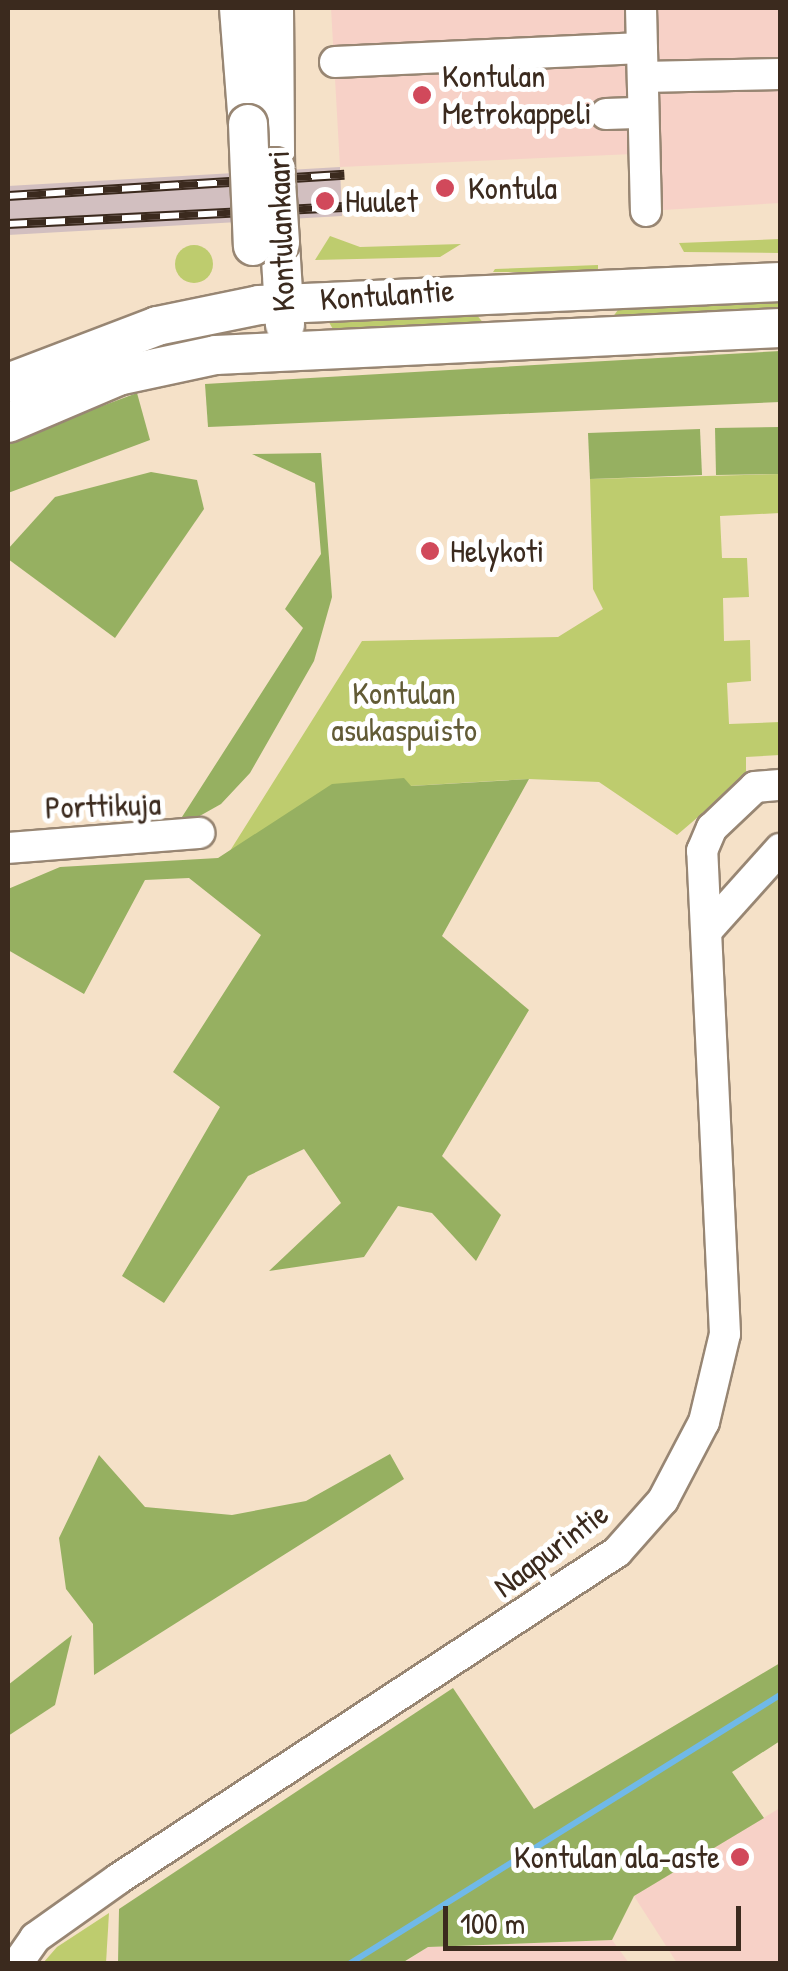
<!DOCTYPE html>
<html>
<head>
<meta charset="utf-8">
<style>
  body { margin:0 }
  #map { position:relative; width:788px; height:1971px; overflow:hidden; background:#f5e1c8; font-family:"Patrick Hand",sans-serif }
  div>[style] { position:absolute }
  .built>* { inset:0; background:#f7d1c7 }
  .industrial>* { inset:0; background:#d2bfc0 }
  .green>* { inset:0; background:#becc6e }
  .round { border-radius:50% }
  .forest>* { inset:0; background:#96b061 }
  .stream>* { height:6px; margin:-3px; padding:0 3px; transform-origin:3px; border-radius:3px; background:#70b9e8 }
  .roads { filter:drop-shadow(2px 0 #988673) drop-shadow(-2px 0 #988673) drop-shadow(0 2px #988673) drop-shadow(0 -2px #988673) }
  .minor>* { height:30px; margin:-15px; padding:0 15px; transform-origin:15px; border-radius:15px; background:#fff }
  .major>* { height:38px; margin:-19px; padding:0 19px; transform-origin:19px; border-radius:19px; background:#fff }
  .rail>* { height:10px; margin-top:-5px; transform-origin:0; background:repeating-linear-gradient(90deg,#fff 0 19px,#3b2a1e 0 38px); box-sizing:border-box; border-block:2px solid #3b2a1e }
  .bridges { filter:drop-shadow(2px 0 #988673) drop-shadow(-2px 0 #988673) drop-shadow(0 2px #988673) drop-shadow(0 -2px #988673) }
  .major-bridge>* { height:38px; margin:-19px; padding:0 19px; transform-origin:19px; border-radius:19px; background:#fff }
  .dots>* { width:28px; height:28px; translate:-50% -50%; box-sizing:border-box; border:5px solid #fff; border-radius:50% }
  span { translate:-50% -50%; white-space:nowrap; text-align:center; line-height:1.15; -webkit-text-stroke:10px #fff; paint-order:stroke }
  .poi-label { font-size:32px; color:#3b2a1e }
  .left { translate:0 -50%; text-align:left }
  .right { translate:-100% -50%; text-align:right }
  .street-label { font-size:32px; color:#3b2a1e }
  .park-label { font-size:32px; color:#625b36 }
  .frame { position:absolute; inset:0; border:10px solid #3b2a1e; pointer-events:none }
  .scale { position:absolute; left:443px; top:1906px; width:298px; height:45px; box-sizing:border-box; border:5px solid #3b2a1e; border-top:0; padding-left:12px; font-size:30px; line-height:35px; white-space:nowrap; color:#3b2a1e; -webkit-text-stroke:8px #fff; paint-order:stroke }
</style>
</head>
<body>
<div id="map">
  <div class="built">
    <div style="clip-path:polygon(331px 8px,780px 8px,780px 203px,646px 211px,633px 154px,340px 167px)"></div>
    <div style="clip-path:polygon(780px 1808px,780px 1963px,677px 1963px,634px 1896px)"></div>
    <div style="clip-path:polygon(612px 1940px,629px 1963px,402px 1964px,428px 1947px)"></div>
  </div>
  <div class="industrial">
    <div style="clip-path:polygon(340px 167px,342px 216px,8px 235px,8px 186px)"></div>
  </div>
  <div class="green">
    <div style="clip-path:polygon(330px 236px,360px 247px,461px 244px,440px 257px,315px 260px)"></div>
    <div style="clip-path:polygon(780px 239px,780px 253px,684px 252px,679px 243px)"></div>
    <div class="round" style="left:175px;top:245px;width:38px;height:38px"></div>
    <div style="clip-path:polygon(598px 265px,598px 272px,493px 272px,495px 269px)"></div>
    <div style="clip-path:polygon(780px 294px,780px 315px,610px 321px,620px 307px)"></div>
    <div style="clip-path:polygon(471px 308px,485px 325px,334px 331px,326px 317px)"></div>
    <div style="clip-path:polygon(780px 474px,780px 513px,720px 516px,722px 558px,747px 558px,749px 597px,723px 598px,724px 641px,750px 640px,751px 681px,727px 683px,729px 724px,780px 722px,780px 755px,746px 757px,746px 776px,677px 835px,599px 782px,529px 779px,410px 786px,228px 854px,362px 641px,558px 637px,603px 609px,593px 589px,590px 479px)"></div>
    <div style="clip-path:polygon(109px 1913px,106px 1963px,43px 1963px,57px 1947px)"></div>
  </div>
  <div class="forest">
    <div style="clip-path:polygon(780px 351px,780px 402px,208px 427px,205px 384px)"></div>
    <div style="clip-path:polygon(137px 393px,150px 440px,8px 493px,8px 441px)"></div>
    <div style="clip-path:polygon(780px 427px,780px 474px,716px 475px,715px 428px)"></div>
    <div style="clip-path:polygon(700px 429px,702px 475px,590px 479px,588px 433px)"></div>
    <div style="clip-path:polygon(321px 453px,332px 597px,314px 661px,250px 773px,221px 804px,173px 831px,303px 628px,285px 609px,321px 554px,315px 483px,252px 454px)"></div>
    <div style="clip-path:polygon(151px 472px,197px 480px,204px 509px,115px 638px,8px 559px,8px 549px,55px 497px)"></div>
    <div style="clip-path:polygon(404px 778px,411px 786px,529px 779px,442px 936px,529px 1010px,442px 1156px,501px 1215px,476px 1261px,432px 1213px,398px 1206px,364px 1257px,269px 1271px,341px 1203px,304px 1149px,248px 1176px,164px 1303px,122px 1276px,220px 1107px,173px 1072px,261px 935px,189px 878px,145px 880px,84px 994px,8px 950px,8px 889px,60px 867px,218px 858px,332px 784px)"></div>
    <div style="clip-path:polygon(390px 1454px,404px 1479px,94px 1675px,93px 1624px,66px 1589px,59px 1538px,99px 1455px,145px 1507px,232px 1515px,306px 1501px)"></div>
    <div style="clip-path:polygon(72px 1635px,55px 1705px,8px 1736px,8px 1685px)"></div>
    <div style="clip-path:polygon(780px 1663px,780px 1741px,732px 1772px,764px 1818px,634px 1896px,612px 1940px,428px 1947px,402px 1963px,118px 1963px,119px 1909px,453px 1688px,534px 1809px)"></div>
  </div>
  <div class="stream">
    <div style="left:349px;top:1964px;width:508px;rotate:-31.97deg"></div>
  </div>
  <div class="roads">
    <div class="minor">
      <div style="left:641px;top:8px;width:203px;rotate:88.6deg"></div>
      <div style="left:335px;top:62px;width:307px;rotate:-2.6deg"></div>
      <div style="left:643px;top:77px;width:137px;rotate:-1.3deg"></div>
      <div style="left:606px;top:114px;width:37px;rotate:-2deg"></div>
      <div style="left:8px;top:848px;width:192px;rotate:-4.5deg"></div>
      <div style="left:710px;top:927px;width:105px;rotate:-48.1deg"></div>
      <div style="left:17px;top:1964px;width:32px;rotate:-55deg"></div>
      <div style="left:35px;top:1938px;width:102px;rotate:-35.4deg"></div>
      <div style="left:118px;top:1879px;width:597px;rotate:-33.24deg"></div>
      <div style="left:617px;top:1552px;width:69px;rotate:-48.5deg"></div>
      <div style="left:663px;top:1500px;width:88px;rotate:-62.3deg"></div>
      <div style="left:704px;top:1422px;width:90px;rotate:-76.6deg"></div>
      <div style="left:725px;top:1334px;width:484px;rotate:-92.7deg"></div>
      <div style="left:702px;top:851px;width:25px;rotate:-67deg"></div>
      <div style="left:712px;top:828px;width:59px;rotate:-43.6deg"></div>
      <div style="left:755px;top:787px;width:25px;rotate:-5deg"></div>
    </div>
    <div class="major">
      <div style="left:239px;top:8px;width:116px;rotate:85.6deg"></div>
      <div style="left:274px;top:8px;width:159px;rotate:89.6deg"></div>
      <div style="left:280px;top:243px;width:82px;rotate:86.5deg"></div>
      <div style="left:8px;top:383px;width:160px;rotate:-20.9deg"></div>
      <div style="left:157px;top:326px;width:104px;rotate:-11.6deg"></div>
      <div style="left:259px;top:305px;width:522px;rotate:-2.53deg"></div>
      <div style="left:8px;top:423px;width:120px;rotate:-23.1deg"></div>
      <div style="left:118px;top:376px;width:100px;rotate:-12.1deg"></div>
      <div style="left:216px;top:355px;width:565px;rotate:-2.74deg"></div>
    </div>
  </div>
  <div class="rail">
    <div style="left:8px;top:196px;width:337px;rotate:-3.6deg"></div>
    <div style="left:8px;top:224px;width:336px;rotate:-2.9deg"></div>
  </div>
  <div class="bridges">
    <div class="major-bridge">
      <div style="left:248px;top:124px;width:122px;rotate:87.7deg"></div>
      <div style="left:275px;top:167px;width:76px;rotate:86.2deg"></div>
    </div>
  </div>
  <div class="dots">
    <div style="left:422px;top:95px;background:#d1495b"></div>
    <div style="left:445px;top:188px;background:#d1495b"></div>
    <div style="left:325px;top:201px;background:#d1495b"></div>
    <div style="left:430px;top:551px;background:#d1495b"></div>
    <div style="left:740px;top:1857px;background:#d1495b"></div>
  </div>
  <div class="poi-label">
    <span class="left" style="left:442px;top:95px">Kontulan<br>Metrokappeli</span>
    <span class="left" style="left:468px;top:188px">Kontula</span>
    <span class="left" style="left:345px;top:201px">Huulet</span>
    <span class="left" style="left:450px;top:551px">Helykoti</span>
    <span class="right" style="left:720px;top:1857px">Kontulan ala-aste</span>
  </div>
  <div class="street-label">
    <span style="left:281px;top:231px;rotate:-92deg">Kontulankaari</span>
    <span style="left:387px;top:295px;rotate:-4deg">Kontulantie</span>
    <span style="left:103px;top:806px;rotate:-2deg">Porttikuja</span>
    <span style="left:551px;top:1550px;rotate:-37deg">Naapurintie</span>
  </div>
  <div class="park-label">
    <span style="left:404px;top:712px">Kontulan<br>asukaspuisto</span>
  </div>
  <div class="frame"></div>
  <div class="scale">100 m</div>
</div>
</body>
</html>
